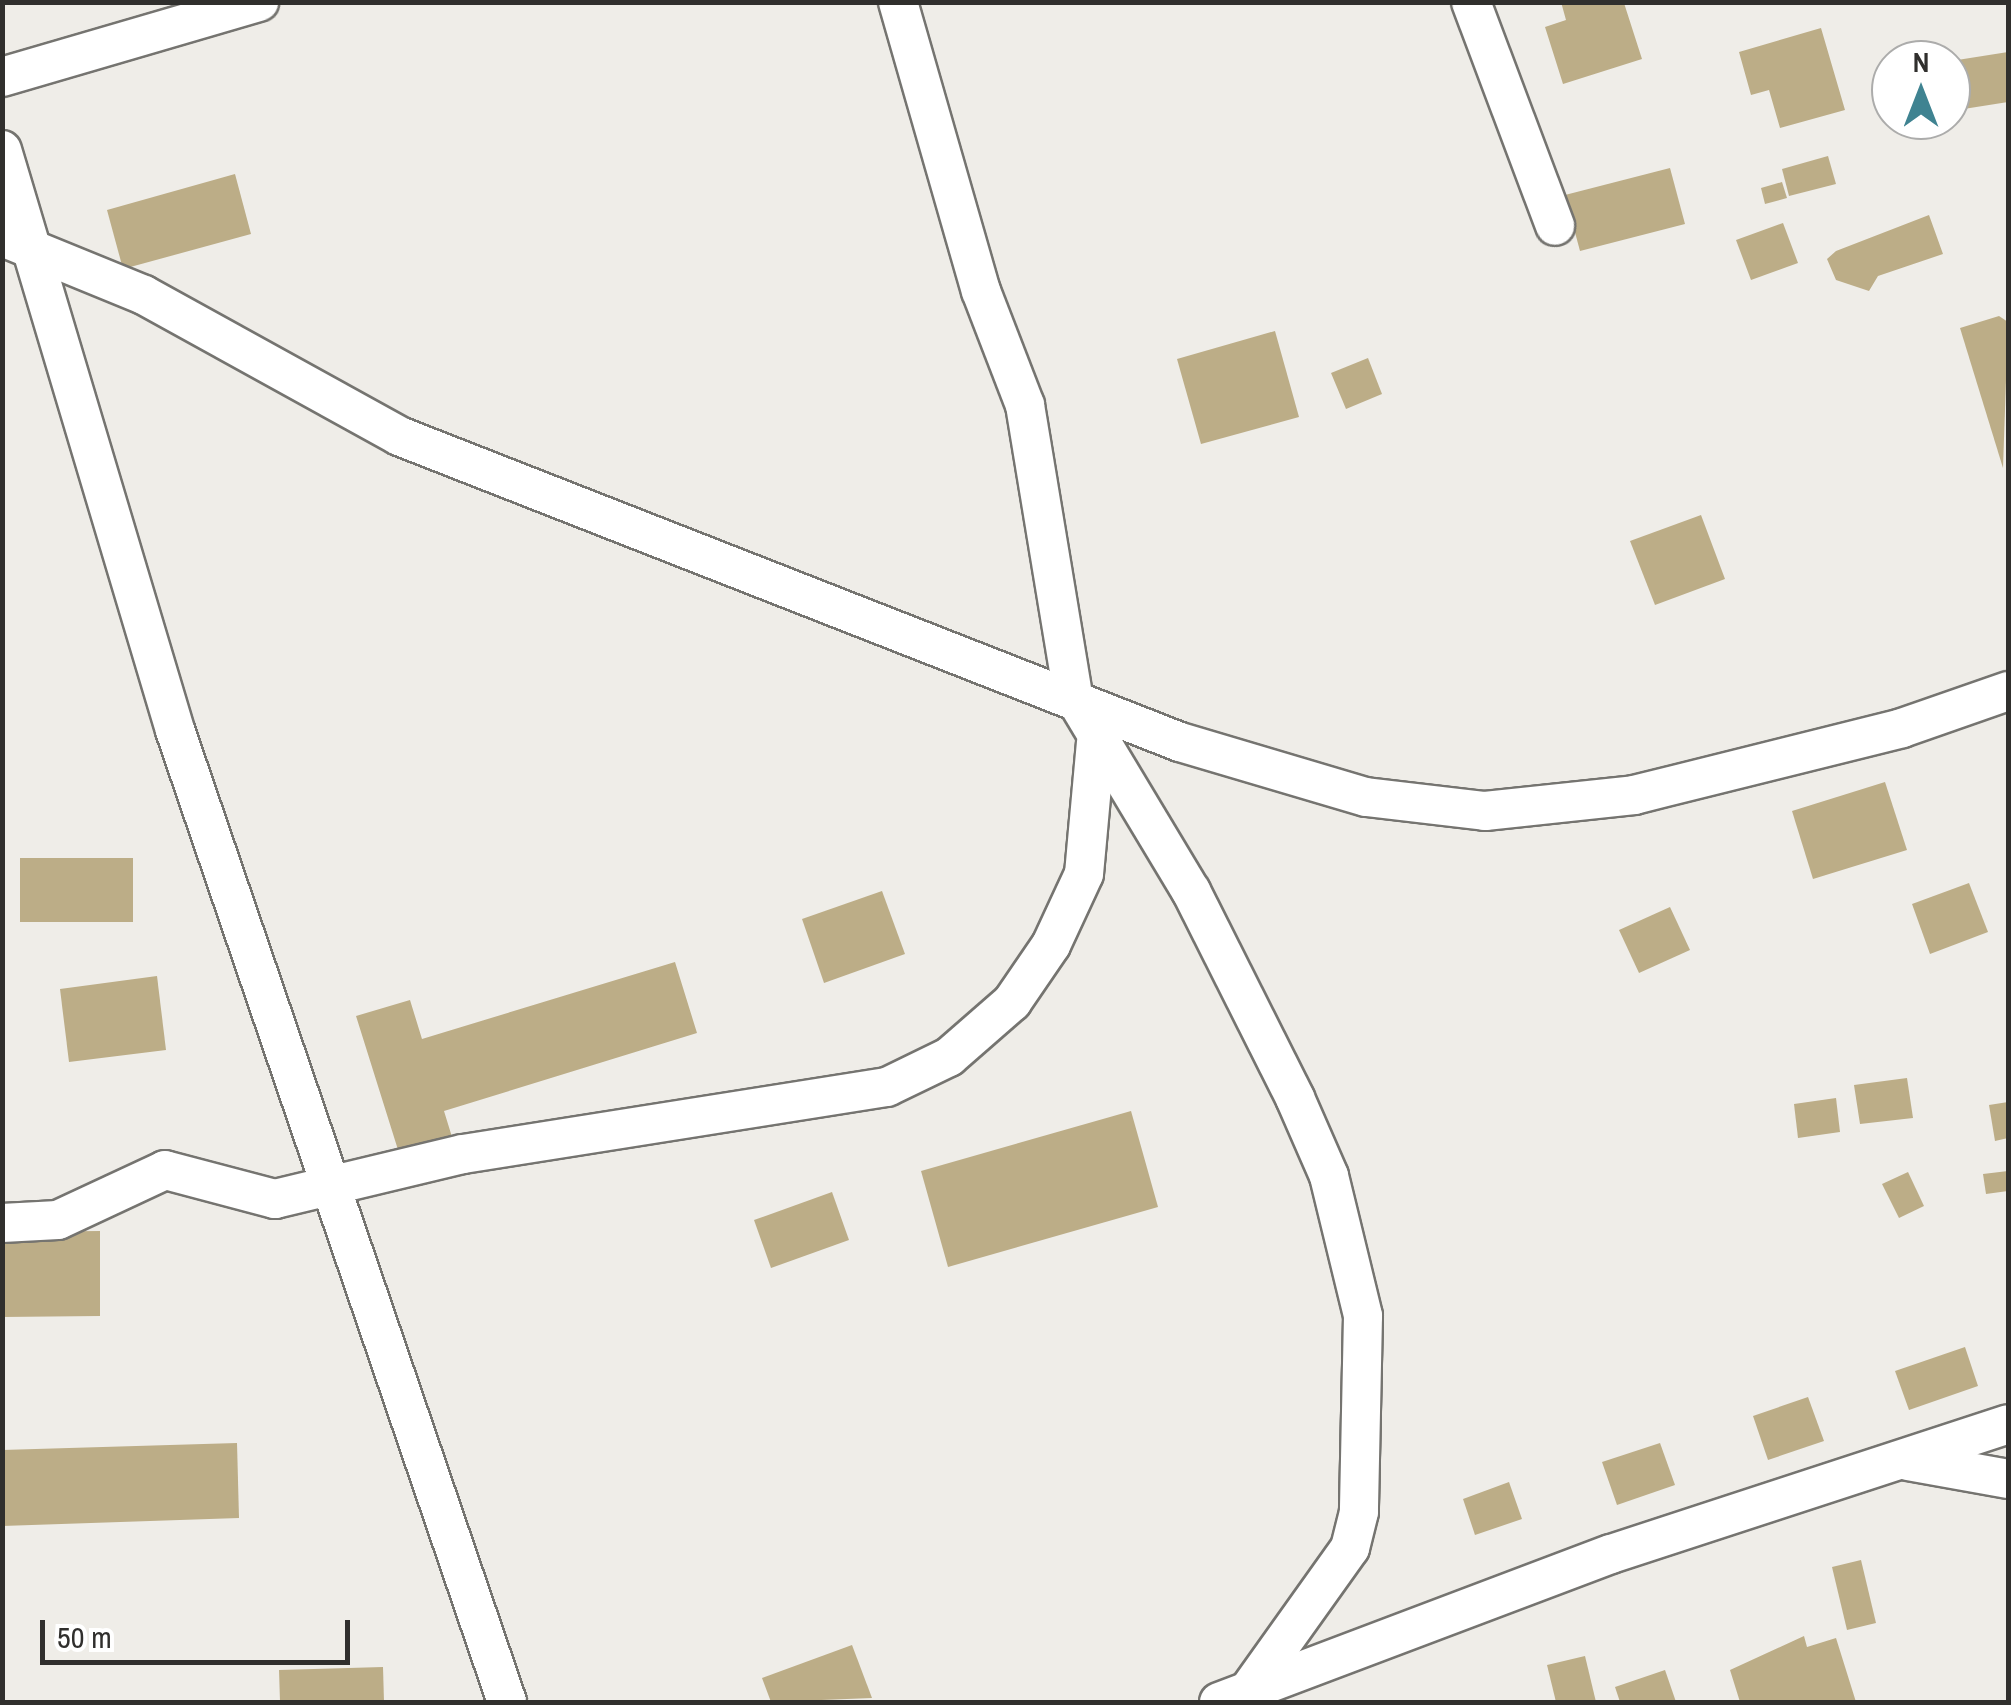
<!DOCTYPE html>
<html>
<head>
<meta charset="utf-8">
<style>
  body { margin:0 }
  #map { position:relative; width:2011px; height:1705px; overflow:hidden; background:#efede8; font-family:"Archivo Narrow",sans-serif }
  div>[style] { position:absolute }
  .building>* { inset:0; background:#bcad87 }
  .roads { filter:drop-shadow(2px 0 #757470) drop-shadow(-2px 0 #757470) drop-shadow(0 2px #757470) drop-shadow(0 -2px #757470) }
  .street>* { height:38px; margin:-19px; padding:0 19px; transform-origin:19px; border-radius:19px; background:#fff }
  span { translate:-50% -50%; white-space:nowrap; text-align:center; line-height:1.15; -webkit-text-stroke:8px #fff; paint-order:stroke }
  .frame { position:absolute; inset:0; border:5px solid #302f2d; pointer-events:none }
  .north { position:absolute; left:1871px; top:40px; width:100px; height:100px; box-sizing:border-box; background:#fff; border:2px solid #acacab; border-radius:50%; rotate:0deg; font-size:28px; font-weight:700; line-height:40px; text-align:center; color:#302f2d }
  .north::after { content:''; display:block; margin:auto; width:35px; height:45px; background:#3f8391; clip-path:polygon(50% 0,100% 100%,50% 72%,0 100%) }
  .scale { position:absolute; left:40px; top:1620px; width:310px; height:45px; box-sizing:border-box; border:5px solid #302f2d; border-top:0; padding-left:12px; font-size:30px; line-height:35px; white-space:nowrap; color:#302f2d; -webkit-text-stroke:8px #fff; paint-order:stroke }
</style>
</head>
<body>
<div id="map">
  <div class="building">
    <div style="clip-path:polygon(1561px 2px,1624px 3px,1642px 59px,1563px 84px,1545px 27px,1566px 20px)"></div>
    <div style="clip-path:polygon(1821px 28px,1845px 110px,1780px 128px,1769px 90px,1751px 95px,1739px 52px)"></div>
    <div style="clip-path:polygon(2008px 52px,2008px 102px,1951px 111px,1951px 61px)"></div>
    <div style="clip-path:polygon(1828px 156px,1836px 184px,1789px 196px,1782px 169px)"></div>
    <div style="clip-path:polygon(1670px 168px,1685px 224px,1580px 251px,1565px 195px)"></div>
    <div style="clip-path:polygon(235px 174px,251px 234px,123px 269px,107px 210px)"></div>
    <div style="clip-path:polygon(1782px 182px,1787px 198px,1765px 204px,1761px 188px)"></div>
    <div style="clip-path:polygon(1929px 215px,1943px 254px,1878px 276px,1869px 291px,1836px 280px,1827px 259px,1836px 251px)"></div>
    <div style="clip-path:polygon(1783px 223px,1798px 263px,1751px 280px,1736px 240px)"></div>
    <div style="clip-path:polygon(1999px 316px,2008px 322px,2003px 468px,1960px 328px)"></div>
    <div style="clip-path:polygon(1275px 331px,1299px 417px,1201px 444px,1177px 359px)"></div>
    <div style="clip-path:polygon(1368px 358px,1382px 394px,1346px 409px,1331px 373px)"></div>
    <div style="clip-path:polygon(1701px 515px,1725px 579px,1655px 605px,1630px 541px)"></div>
    <div style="clip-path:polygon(1885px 782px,1907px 850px,1813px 879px,1792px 811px)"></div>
    <div style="clip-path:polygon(20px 858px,133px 858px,133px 922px,20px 922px)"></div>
    <div style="clip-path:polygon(1969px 883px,1988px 932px,1930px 954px,1912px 904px)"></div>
    <div style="clip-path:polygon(882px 891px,905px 954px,824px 983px,802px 919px)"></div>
    <div style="clip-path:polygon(1670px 907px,1690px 950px,1639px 973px,1619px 930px)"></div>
    <div style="clip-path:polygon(675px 962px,697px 1033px,444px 1111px,452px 1137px,399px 1153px,356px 1016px,410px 1000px,422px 1039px)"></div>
    <div style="clip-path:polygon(157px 976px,166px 1050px,69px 1062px,60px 989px)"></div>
    <div style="clip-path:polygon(1907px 1078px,1913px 1118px,1860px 1124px,1854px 1085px)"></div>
    <div style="clip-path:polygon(1836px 1098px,1840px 1132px,1798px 1138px,1794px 1104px)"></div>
    <div style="clip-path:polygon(2008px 1102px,2008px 1138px,1995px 1141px,1989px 1105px)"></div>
    <div style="clip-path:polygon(1131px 1111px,1158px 1207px,948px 1267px,921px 1171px)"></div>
    <div style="clip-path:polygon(2008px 1171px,2008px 1191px,1986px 1194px,1983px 1174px)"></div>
    <div style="clip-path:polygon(1908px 1172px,1924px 1206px,1899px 1218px,1882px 1184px)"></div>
    <div style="clip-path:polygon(832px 1192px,849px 1240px,771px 1268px,754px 1220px)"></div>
    <div style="clip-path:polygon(100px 1231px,100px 1316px,2px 1317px,2px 1232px)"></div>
    <div style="clip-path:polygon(1965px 1347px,1978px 1386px,1909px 1410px,1895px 1371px)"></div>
    <div style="clip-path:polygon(1808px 1397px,1824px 1441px,1768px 1460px,1753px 1416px)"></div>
    <div style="clip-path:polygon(237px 1443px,239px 1518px,2px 1526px,2px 1450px)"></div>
    <div style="clip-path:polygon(1660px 1443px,1675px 1485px,1617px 1505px,1602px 1462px)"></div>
    <div style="clip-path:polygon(1509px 1482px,1522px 1519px,1475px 1535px,1463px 1499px)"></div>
    <div style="clip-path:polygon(1861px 1560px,1876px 1623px,1847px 1630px,1832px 1567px)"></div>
    <div style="clip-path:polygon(1804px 1636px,1807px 1647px,1836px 1638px,1856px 1702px,1740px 1702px,1730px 1670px)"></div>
    <div style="clip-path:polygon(852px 1645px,872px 1698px,771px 1702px,762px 1678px)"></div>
    <div style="clip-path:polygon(1585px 1656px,1596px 1702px,1556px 1702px,1547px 1665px)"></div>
    <div style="clip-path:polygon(383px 1667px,384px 1702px,280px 1702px,279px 1670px)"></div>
    <div style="clip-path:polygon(1665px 1670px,1676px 1702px,1620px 1702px,1615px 1687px)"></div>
  </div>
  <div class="roads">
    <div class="street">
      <div style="left:898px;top:2px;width:301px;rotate:74deg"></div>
      <div style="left:981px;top:291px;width:122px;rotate:68.9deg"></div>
      <div style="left:1025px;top:405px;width:294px;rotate:80.6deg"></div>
      <div style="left:1073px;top:695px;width:229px;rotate:59deg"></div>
      <div style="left:1191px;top:891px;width:232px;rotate:63.3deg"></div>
      <div style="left:1295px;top:1098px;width:85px;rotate:66.4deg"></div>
      <div style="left:1329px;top:1176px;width:144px;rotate:76.3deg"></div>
      <div style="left:1363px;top:1316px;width:196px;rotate:91.2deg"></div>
      <div style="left:1359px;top:1512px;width:37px;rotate:104deg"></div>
      <div style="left:1350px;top:1548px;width:179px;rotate:125.5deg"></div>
      <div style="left:1471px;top:2px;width:239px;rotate:69.4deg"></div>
      <div style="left:2px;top:77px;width:268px;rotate:-16.3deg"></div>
      <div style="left:2px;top:150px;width:605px;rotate:73.39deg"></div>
      <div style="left:175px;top:730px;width:1027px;rotate:71.14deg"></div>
      <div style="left:2px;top:237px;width:153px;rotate:22.2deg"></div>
      <div style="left:144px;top:295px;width:291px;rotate:28.9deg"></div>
      <div style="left:399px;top:436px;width:839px;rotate:21.4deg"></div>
      <div style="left:1180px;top:742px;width:194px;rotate:16.5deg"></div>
      <div style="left:1366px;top:797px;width:120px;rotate:6.7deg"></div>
      <div style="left:1485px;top:811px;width:150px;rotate:-6.1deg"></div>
      <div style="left:1634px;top:795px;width:276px;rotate:-14deg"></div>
      <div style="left:1902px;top:728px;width:112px;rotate:-19.2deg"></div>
      <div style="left:2px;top:1223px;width:56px;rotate:-3.1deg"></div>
      <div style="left:58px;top:1220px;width:118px;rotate:-25deg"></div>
      <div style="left:165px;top:1170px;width:114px;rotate:14.8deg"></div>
      <div style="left:275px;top:1199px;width:193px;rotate:-13.5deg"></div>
      <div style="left:463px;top:1154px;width:429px;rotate:-9deg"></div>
      <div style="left:887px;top:1087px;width:69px;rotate:-25.8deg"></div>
      <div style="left:949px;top:1057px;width:84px;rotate:-41.1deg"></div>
      <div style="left:1012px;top:1002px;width:69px;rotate:-55.6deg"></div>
      <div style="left:1051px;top:945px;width:78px;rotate:-65.1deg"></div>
      <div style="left:1084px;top:874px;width:132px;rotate:-84.8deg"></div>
      <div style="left:1908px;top:1461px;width:102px;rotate:10.2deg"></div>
      <div style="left:1219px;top:1702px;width:419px;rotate:-20.7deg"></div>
      <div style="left:1611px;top:1554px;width:418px;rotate:-18.1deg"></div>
    </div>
  </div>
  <div class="frame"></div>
  <div class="north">N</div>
  <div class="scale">50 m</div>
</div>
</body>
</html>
